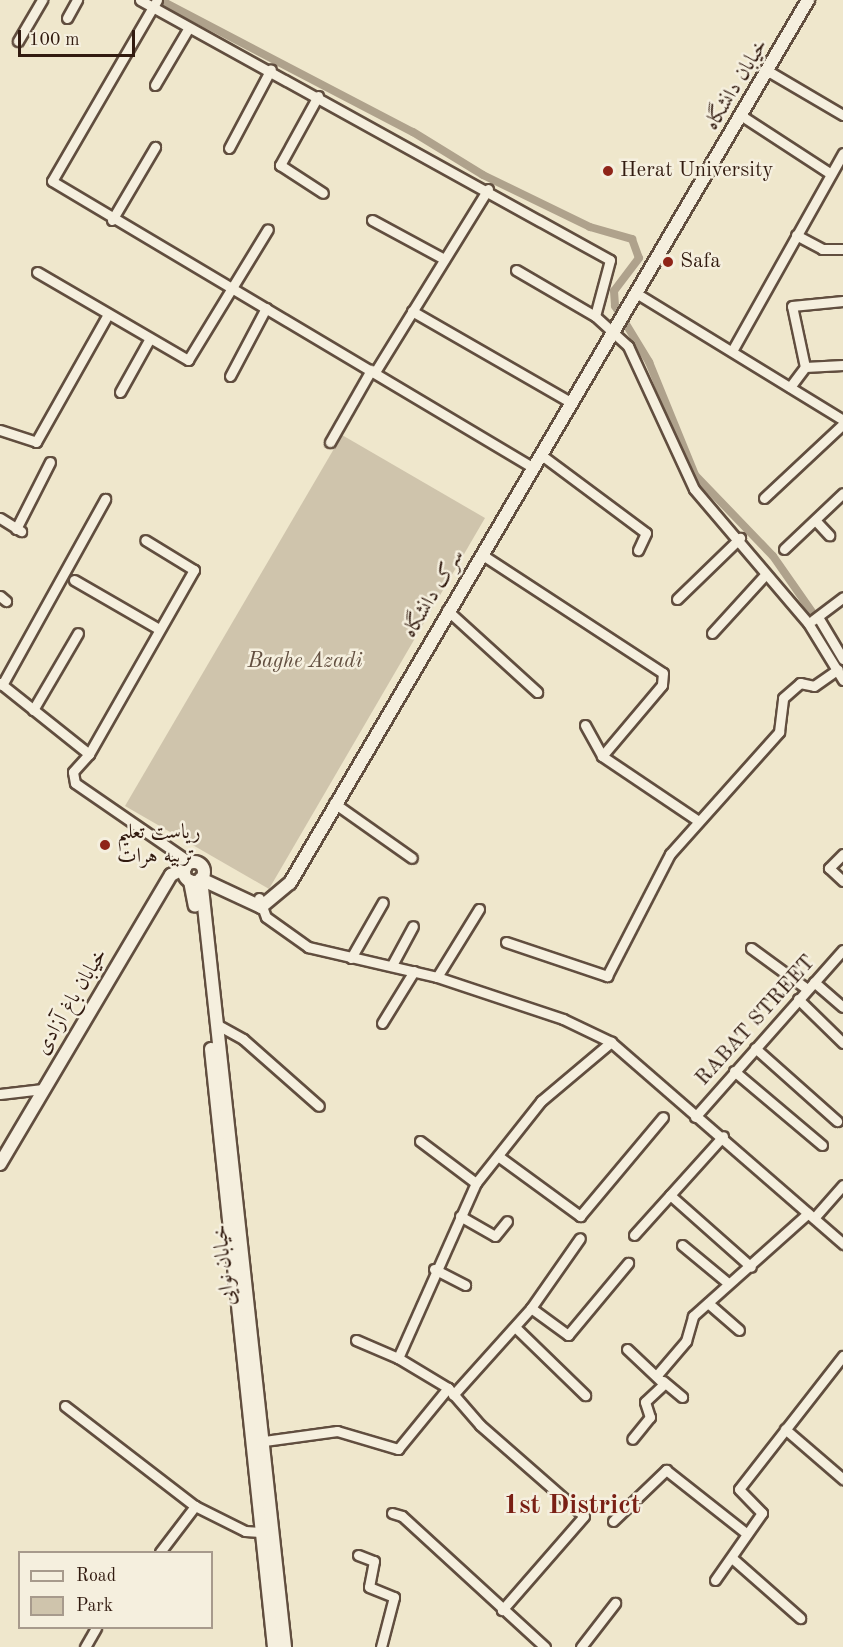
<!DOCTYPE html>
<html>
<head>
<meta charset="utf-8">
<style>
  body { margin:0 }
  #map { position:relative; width:843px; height:1647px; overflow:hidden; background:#efe7cc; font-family:"Old Standard TT",Amiri,serif }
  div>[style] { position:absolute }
  .green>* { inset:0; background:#cfc4ac }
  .canal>* { height:8px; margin:-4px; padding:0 4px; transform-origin:4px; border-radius:4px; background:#afa28c }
  .roads { filter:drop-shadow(2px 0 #614e3f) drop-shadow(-2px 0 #614e3f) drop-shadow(0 2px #614e3f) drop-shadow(0 -2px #614e3f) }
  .street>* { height:9px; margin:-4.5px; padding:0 4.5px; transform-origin:4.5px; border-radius:4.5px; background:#f5efde }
  .secondary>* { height:12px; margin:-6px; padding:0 6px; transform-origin:6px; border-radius:6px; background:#f5efde }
  .secondary>.ring { margin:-6px; padding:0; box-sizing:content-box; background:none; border:12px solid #f5efde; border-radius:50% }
  .dots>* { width:16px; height:16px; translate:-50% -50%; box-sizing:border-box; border:3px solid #f5efde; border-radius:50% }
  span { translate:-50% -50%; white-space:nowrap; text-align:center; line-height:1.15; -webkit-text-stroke:5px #f5efde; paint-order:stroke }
  .street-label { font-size:21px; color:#321b10 }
  .poi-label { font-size:21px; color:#321b10 }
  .left { translate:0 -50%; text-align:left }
  .park-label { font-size:21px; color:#614e3f; font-style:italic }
  .district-label { font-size:27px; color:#7a1f14; font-weight:700 }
  .legend { position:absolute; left:18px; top:1551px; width:195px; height:78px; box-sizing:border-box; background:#f5efde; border:2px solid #a79a8c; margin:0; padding:8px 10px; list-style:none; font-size:18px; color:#321b10 }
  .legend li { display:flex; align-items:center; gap:12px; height:30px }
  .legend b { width:30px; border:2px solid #a79a8c }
  .scale { position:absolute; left:18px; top:30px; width:117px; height:27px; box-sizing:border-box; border:3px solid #321b10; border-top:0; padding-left:8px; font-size:18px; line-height:21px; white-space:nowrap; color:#321b10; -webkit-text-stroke:4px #f5efde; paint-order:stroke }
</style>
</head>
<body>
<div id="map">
  <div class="green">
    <div style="clip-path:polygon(342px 435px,485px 518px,269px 889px,125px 806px)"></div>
  </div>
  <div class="canal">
    <div style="left:160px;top:0;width:285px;rotate:27.6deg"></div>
    <div style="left:413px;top:132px;width:82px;rotate:31.6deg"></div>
    <div style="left:483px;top:175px;width:119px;rotate:25.9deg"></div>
    <div style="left:590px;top:227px;width:44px;rotate:15.9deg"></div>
    <div style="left:632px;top:239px;width:20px;rotate:70deg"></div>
    <div style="left:639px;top:258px;width:41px;rotate:127.1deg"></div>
    <div style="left:614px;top:291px;width:15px;rotate:86deg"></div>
    <div style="left:615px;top:306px;width:66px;rotate:58.7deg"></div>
    <div style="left:649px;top:362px;width:122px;rotate:67.8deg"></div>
    <div style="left:695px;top:475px;width:112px;rotate:46.1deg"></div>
    <div style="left:773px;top:556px;width:80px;rotate:55.1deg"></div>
  </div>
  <div class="roads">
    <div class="street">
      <div style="left:140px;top:0;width:537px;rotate:28.95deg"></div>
      <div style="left:610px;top:260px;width:58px;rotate:105deg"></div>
      <div style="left:157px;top:0;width:209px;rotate:120.1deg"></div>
      <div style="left:52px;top:181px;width:559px;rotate:30.79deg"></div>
      <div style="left:67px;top:18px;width:21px;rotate:-61deg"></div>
      <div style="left:18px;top:41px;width:48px;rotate:-59.7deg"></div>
      <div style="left:768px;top:71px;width:87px;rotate:30.4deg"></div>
      <div style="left:155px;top:85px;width:65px;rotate:-59.5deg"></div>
      <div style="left:318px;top:96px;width:79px;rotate:118.8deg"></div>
      <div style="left:280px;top:165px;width:51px;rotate:33.1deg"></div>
      <div style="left:742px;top:116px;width:106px;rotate:33.1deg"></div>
      <div style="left:229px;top:148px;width:89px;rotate:-62deg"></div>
      <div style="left:112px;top:220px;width:85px;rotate:-59.5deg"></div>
      <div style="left:372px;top:220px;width:82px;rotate:28.4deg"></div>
      <div style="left:796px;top:235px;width:30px;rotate:28deg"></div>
      <div style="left:822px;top:249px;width:21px"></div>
      <div style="left:516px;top:270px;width:91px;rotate:30.2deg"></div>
      <div style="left:595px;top:316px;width:45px;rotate:42.3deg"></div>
      <div style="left:628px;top:346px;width:157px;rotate:65.2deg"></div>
      <div style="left:694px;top:489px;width:176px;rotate:49.6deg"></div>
      <div style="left:808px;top:623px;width:67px;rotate:58.4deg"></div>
      <div style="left:37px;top:272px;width:175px;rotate:30.2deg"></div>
      <div style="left:188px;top:360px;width:153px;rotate:-58.6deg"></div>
      <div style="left:636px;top:293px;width:243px;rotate:31.5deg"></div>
      <div style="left:412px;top:311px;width:182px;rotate:29.9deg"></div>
      <div style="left:732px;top:351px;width:227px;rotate:-60.7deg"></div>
      <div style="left:805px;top:367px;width:62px;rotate:-102deg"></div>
      <div style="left:792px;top:306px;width:51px;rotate:-5.6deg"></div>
      <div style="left:375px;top:372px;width:215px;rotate:-58.3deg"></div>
      <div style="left:230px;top:376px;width:77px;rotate:-62.1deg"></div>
      <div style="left:790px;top:387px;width:25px;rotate:-53deg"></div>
      <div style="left:805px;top:367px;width:38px;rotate:-3deg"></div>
      <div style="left:120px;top:392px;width:60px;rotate:-60.9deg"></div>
      <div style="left:0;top:430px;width:38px;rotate:18deg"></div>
      <div style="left:36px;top:442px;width:147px;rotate:-60.6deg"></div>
      <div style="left:330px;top:442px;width:83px;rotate:-60.3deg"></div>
      <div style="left:540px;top:454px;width:132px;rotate:36.7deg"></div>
      <div style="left:646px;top:533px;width:19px;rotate:115deg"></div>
      <div style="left:764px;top:498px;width:108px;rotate:-43.1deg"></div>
      <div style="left:0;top:518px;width:25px;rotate:32deg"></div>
      <div style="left:815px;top:520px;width:21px;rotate:47deg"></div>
      <div style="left:16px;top:529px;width:75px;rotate:-63.1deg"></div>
      <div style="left:784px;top:549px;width:81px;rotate:-43.5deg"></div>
      <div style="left:481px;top:554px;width:217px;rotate:33.2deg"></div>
      <div style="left:663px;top:673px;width:12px;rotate:95deg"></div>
      <div style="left:662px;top:685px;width:93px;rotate:130.2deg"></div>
      <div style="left:74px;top:580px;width:98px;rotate:30deg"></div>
      <div style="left:0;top:596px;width:8px;rotate:40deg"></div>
      <div style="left:677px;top:599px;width:88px;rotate:-44.1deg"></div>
      <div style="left:447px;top:610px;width:122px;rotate:42.3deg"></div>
      <div style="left:818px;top:617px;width:49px;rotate:59.2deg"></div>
      <div style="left:813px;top:620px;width:38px;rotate:-37deg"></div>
      <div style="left:712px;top:633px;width:77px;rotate:-47.6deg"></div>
      <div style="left:0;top:683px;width:114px;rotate:38.6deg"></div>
      <div style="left:89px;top:754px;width:24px;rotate:132deg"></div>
      <div style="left:73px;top:772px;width:11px;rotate:80deg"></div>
      <div style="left:75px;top:783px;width:141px;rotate:34.6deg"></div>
      <div style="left:2px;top:685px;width:213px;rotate:-61deg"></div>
      <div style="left:33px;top:710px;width:89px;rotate:-59.7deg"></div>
      <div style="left:585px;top:725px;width:35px;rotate:61deg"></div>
      <div style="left:602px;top:756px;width:115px;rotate:34deg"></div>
      <div style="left:89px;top:754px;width:212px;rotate:-60.3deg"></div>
      <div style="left:194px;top:570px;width:57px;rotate:-148.5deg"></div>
      <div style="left:334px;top:803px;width:95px;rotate:35.2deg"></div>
      <div style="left:843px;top:854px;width:20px;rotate:135deg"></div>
      <div style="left:829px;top:868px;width:19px;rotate:43deg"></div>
      <div style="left:259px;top:898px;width:20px;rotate:70deg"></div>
      <div style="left:266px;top:917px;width:52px;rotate:35.5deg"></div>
      <div style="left:308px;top:947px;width:132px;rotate:13.1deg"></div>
      <div style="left:437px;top:977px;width:133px;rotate:18.4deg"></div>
      <div style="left:563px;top:1019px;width:53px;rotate:25.6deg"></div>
      <div style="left:611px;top:1042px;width:308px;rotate:41deg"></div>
      <div style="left:506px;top:942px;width:107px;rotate:18.6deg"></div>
      <div style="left:607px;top:976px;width:137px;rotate:-62.7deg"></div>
      <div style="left:670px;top:854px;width:164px;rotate:-48.2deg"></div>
      <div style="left:779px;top:732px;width:34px;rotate:-83deg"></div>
      <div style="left:783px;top:698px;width:23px;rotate:-41deg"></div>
      <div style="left:800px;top:683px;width:14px;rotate:12deg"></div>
      <div style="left:814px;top:686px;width:29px;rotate:-35deg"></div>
      <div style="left:751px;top:948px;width:69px;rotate:36.2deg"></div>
      <div style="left:351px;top:958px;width:64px;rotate:-60.3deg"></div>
      <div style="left:392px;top:965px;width:44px;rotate:-61.7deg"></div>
      <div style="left:437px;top:977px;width:80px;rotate:-58.3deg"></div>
      <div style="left:814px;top:982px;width:38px;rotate:41deg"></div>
      <div style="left:798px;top:999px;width:63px;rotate:44.4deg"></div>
      <div style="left:382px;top:1023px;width:61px;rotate:-58.4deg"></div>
      <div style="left:216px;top:1024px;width:31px;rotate:29deg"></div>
      <div style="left:243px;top:1039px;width:101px;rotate:41.4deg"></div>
      <div style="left:755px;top:1048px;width:110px;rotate:41.7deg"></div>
      <div style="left:734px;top:1071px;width:115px;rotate:40.1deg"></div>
      <div style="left:0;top:1094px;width:43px;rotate:-6.6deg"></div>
      <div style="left:695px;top:1117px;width:223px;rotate:-48.5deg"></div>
      <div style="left:420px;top:1141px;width:70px;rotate:36.9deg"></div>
      <div style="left:498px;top:1156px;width:102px;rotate:36.2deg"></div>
      <div style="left:580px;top:1216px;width:129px;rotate:-50deg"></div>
      <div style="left:670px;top:1195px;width:108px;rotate:41.6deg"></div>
      <div style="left:460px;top:1216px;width:40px;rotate:29.7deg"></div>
      <div style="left:495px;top:1236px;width:19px;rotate:-51deg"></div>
      <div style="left:814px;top:1218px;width:44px;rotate:-48.7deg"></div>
      <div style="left:634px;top:1235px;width:133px;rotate:-48deg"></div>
      <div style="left:682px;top:1245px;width:60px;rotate:39.6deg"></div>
      <div style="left:434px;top:1269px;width:35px;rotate:27deg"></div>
      <div style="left:708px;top:1303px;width:41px;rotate:41.1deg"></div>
      <div style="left:531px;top:1308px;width:46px;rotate:36.1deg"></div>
      <div style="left:568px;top:1335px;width:94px;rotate:-50.2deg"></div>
      <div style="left:515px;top:1327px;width:98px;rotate:44.2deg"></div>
      <div style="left:356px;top:1340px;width:46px;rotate:23.2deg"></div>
      <div style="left:627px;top:1349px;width:51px;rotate:43.4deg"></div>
      <div style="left:664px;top:1384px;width:26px;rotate:137deg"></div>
      <div style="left:645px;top:1402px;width:16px;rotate:72deg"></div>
      <div style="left:650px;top:1417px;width:28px;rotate:129deg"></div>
      <div style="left:657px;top:1375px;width:45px;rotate:-49.5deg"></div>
      <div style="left:686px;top:1341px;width:26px;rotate:-74deg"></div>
      <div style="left:693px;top:1316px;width:154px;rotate:-41.8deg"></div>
      <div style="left:663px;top:1381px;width:25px;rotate:40deg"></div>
      <div style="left:448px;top:1388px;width:49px;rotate:49.1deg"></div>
      <div style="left:480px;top:1425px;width:138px;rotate:41.2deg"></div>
      <div style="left:584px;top:1516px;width:125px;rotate:131.1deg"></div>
      <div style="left:453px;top:1395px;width:117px;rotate:-48.1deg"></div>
      <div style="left:531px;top:1308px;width:85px;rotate:-55deg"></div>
      <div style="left:65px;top:1406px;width:164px;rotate:37.6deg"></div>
      <div style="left:195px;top:1506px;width:56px;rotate:26.6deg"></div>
      <div style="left:245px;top:1531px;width:15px;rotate:4deg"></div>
      <div style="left:785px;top:1429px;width:77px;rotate:40.8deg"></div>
      <div style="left:257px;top:1442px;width:81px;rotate:-7.8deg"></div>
      <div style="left:337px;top:1431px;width:64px;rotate:16.4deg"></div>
      <div style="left:398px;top:1449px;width:79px;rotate:-50.7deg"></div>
      <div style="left:448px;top:1388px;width:58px;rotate:-149deg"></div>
      <div style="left:398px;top:1358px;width:192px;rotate:-66deg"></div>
      <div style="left:476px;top:1183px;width:105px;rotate:-51.6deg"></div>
      <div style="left:541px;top:1101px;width:92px;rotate:-40.1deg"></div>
      <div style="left:392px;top:1513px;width:10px;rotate:17deg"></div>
      <div style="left:402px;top:1516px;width:194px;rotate:42.5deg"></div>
      <div style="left:613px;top:1521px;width:74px;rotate:-43.9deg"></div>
      <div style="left:666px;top:1470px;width:103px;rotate:38.3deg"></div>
      <div style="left:160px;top:1552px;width:58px;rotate:-52.7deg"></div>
      <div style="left:358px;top:1555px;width:17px;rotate:21deg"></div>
      <div style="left:374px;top:1561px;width:26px;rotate:101deg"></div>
      <div style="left:369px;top:1587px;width:27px;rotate:22deg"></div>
      <div style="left:394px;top:1597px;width:52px;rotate:104.6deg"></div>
      <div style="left:732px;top:1558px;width:91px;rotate:41.4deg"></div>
      <div style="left:715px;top:1580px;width:82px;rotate:-55deg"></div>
      <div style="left:762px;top:1513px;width:33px;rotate:-134deg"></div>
      <div style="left:739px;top:1489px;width:169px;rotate:-52deg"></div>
      <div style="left:85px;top:1647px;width:22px;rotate:-60deg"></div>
      <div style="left:581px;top:1647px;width:56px;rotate:-52.3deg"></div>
    </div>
    <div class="secondary">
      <div class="ring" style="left:184px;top:862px;width:8px;height:8px"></div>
      <div style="left:190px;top:881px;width:25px;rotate:79deg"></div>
      <div style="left:211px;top:1049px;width:601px;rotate:83.99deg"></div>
      <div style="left:0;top:1164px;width:336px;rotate:-59.4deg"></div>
      <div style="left:171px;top:875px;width:16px;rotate:-27deg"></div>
      <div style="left:285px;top:1647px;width:773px;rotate:-96.24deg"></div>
      <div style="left:201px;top:879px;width:66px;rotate:25deg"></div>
      <div style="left:261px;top:907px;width:38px;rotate:-40deg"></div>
      <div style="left:290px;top:883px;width:1024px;rotate:-59.6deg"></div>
    </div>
  </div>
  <div class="dots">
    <div style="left:608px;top:171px;background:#8f2418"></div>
    <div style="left:668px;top:262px;background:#8f2418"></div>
    <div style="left:105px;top:845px;background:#8f2418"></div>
  </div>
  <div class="street-label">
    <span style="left:737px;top:85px;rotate:-59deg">خیابان دانشگاه</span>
    <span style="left:434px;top:594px;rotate:-59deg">سرک دانشگاه</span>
    <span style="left:72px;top:1002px;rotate:-59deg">خیابان باغ آزادی</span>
    <span style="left:756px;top:1021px;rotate:-48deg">RABAT STREET</span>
    <span style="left:225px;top:1265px;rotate:-96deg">خیابان نوایی</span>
  </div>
  <div class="poi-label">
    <span class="left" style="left:620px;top:171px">Herat University</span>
    <span class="left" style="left:680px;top:262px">Safa</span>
    <span class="left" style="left:117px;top:845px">ریاست تعلیم<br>تربیه هرات</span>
  </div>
  <div class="park-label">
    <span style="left:305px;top:662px">Baghe Azadi</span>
  </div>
  <div class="district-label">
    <span style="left:572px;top:1506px">1st District</span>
  </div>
  <ul class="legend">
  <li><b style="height:8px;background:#f5efde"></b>Road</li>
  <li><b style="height:16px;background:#cfc4ac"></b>Park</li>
  </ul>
  <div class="scale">100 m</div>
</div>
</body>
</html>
